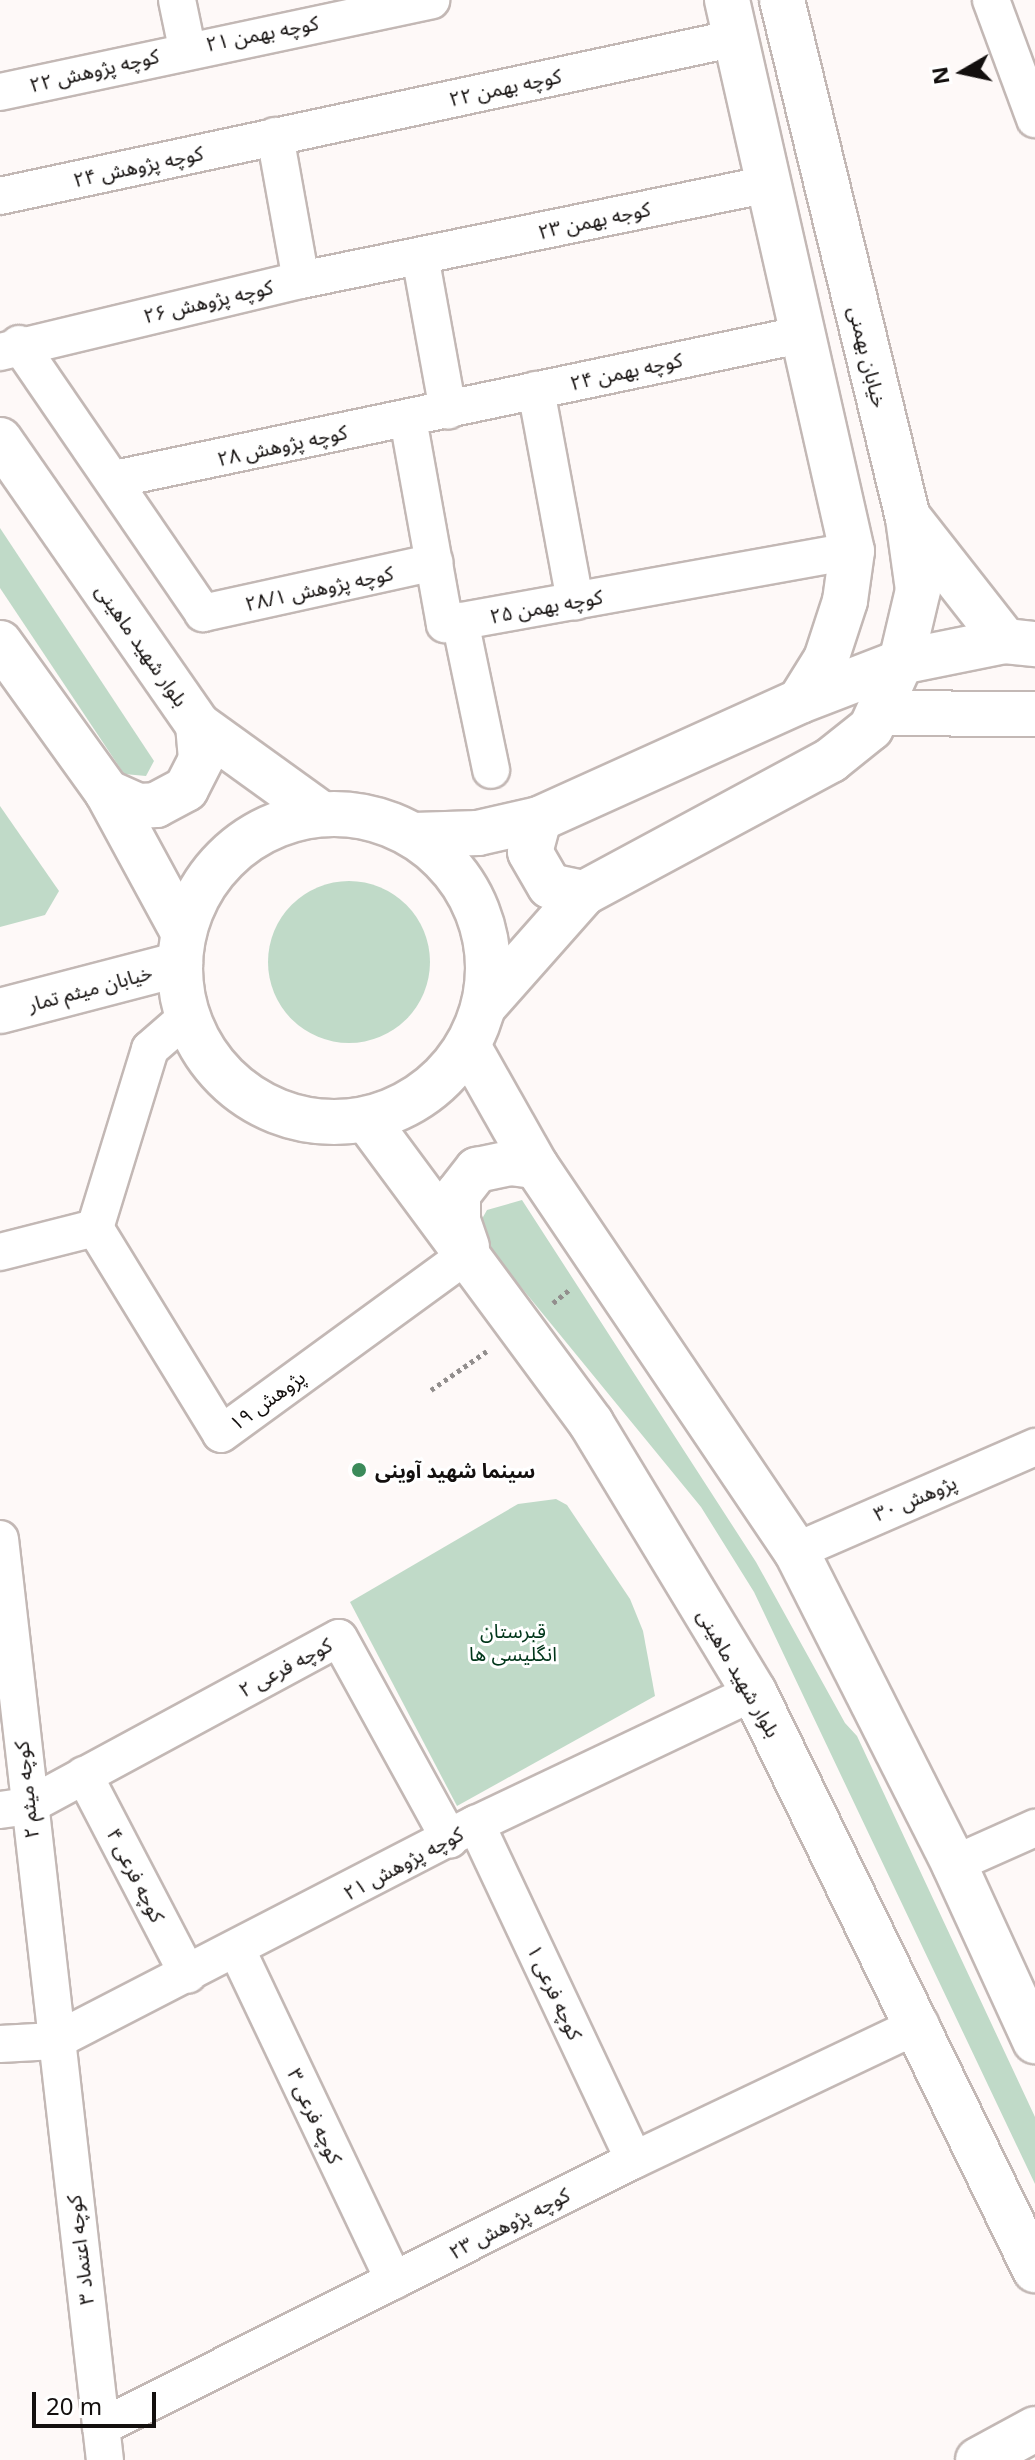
<!DOCTYPE html>
<html>
<head>
<meta charset="utf-8">
<style>
  body { margin:0 }
  #map { position:relative; width:1035px; height:2460px; overflow:hidden; background:#fef9f8; font-family:"Noto Sans","Noto Sans Arabic",sans-serif }
  div>[style] { position:absolute }
  .green>* { inset:0; background:#c0dac8 }
  .round { border-radius:50% }
  .path>* { height:5px; margin-top:-2.5px; transform-origin:0; background:repeating-linear-gradient(90deg,#928e8d 0 4px,transparent 0 8px) }
  .roads { filter:drop-shadow(2px 0 #c3b8b5) drop-shadow(-2px 0 #c3b8b5) drop-shadow(0 2px #c3b8b5) drop-shadow(0 -2px #c3b8b5) }
  .street>* { height:36px; margin:-18px; padding:0 18px; transform-origin:18px; border-radius:18px; background:#fff }
  .secondary>* { height:44px; margin:-22px; padding:0 22px; transform-origin:22px; border-radius:22px; background:#fff }
  .primary>* { height:44px; margin:-22px; padding:0 22px; transform-origin:22px; border-radius:22px; background:#fff }
  .primary>.ring { margin:-22px; padding:0; box-sizing:content-box; background:none; border:44px solid #fff; border-radius:50% }
  .dots>* { width:22px; height:22px; translate:-50% -50%; box-sizing:border-box; border:4px solid #fff; border-radius:50% }
  span { translate:-50% -50%; white-space:nowrap; text-align:center; line-height:1.15; -webkit-text-stroke:6px #fff; paint-order:stroke }
  .street-label { font-size:20px; color:#130f0e }
  .poi-label { font-size:20px; color:#130f0e; font-weight:700 }
  .left { translate:0 -50%; text-align:left }
  .park-label { font-size:20px; color:#00361a }
  .north { position:absolute; left:923px; top:32px; width:80px; height:80px; -webkit-text-stroke:6px #fff; paint-order:stroke; rotate:261deg; font-size:22px; font-weight:700; line-height:32px; text-align:center; color:#130f0e }
  .north::after { content:''; display:block; margin:auto; width:28px; height:36px; background:#130f0e; clip-path:polygon(50% 0,100% 100%,50% 72%,0 100%) }
  .scale { position:absolute; left:32px; top:2392px; width:124px; height:36px; box-sizing:border-box; border:4px solid #130f0e; border-top:0; padding-left:10px; font-size:24px; line-height:28px; white-space:nowrap; color:#130f0e; -webkit-text-stroke:6px #fff; paint-order:stroke }
</style>
</head>
<body>
<div id="map">
  <div class="green">
    <div style="clip-path:polygon(0 528px,154px 761px,146px 776px,124px 774px,0 588px)"></div>
    <div style="clip-path:polygon(0 806px,59px 891px,45px 915px,0 927px)"></div>
    <div class="round" style="left:268px;top:881px;width:162px;height:162px"></div>
    <div style="clip-path:polygon(522px 1200px,756px 1562px,845px 1723px,857px 1736px,1035px 2117px,1035px 2184px,754px 1592px,701px 1507px,475px 1231px,487px 1210px)"></div>
    <div style="clip-path:polygon(556px 1499px,567px 1505px,630px 1599px,643px 1631px,655px 1696px,457px 1806px,350px 1602px,518px 1504px)"></div>
  </div>
  <div class="path">
    <div style="left:553px;top:1303px;width:22px;rotate:-39deg"></div>
    <div style="left:431px;top:1390px;width:68px;rotate:-34.9deg"></div>
  </div>
  <div class="roads">
    <div class="street">
      <div style="left:177px;top:0;width:49px;rotate:78.2deg"></div>
      <div style="left:991px;top:0;width:127px;rotate:69.7deg"></div>
      <div style="left:0;top:92px;width:441px;rotate:-12deg"></div>
      <div style="left:275px;top:136px;width:146px;rotate:79.8deg"></div>
      <div style="left:0;top:196px;width:753px;rotate:-12.12deg"></div>
      <div style="left:420px;top:256px;width:157px;rotate:79.7deg"></div>
      <div style="left:19px;top:344px;width:326px;rotate:55.6deg"></div>
      <div style="left:203px;top:613px;width:237px;rotate:-12.4deg"></div>
      <div style="left:0;top:352px;width:309px;rotate:-13.5deg"></div>
      <div style="left:301px;top:280px;width:478px;rotate:-11.6deg"></div>
      <div style="left:536px;top:390px;width:215px;rotate:79.5deg"></div>
      <div style="left:408px;top:419px;width:208px;rotate:79.8deg"></div>
      <div style="left:445px;top:624px;width:413px;rotate:-10.2deg"></div>
      <div style="left:115px;top:479px;width:704px;rotate:-11.88deg"></div>
      <div style="left:460px;top:621px;width:152px;rotate:78.2deg"></div>
      <div style="left:95px;top:1228px;width:241px;rotate:58.5deg"></div>
      <div style="left:221px;top:1434px;width:307px;rotate:-36.1deg"></div>
      <div style="left:95px;top:1228px;width:187px;rotate:-72.9deg"></div>
      <div style="left:150px;top:1049px;width:49px;rotate:-40.9deg"></div>
      <div style="left:0;top:1252px;width:98px;rotate:-14.2deg"></div>
      <div style="left:0;top:1539px;width:927px;rotate:83.5deg"></div>
      <div style="left:796px;top:1551px;width:261px;rotate:-23.5deg"></div>
      <div style="left:84px;top:1775px;width:225px;rotate:62.5deg"></div>
      <div style="left:0;top:1810px;width:28px;rotate:-8deg"></div>
      <div style="left:28px;top:1806px;width:353px;rotate:-28.4deg"></div>
      <div style="left:339px;top:1638px;width:230px;rotate:61.2deg"></div>
      <div style="left:476px;top:1824px;width:371px;rotate:64.8deg"></div>
      <div style="left:954px;top:1864px;width:89px;rotate:-24deg"></div>
      <div style="left:237px;top:1950px;width:366px;rotate:64.6deg"></div>
      <div style="left:0;top:2044px;width:55px;rotate:-3.1deg"></div>
      <div style="left:55px;top:2041px;width:474px;rotate:-27.3deg"></div>
      <div style="left:476px;top:1824px;width:308px;rotate:-25.4deg"></div>
      <div style="left:101px;top:2427px;width:596px;rotate:-26.61deg"></div>
      <div style="left:634px;top:2160px;width:317px;rotate:-25.4deg"></div>
    </div>
    <div class="secondary">
      <div style="left:727px;top:0;width:565px;rotate:77.22deg"></div>
      <div style="left:852px;top:551px;width:50px;rotate:98deg"></div>
      <div style="left:845px;top:601px;width:61px;rotate:108.1deg"></div>
      <div style="left:826px;top:659px;width:49px;rotate:121.8deg"></div>
      <div style="left:911px;top:521px;width:152px;rotate:51.9deg"></div>
      <div style="left:879px;top:713px;width:156px;rotate:0.4deg"></div>
      <div style="left:539px;top:819px;width:34px;rotate:105deg"></div>
      <div style="left:530px;top:852px;width:39px;rotate:60deg"></div>
      <div style="left:550px;top:886px;width:35px;rotate:12deg"></div>
      <div style="left:414px;top:835px;width:64px;rotate:-1.8deg"></div>
      <div style="left:478px;top:833px;width:63px;rotate:-12.9deg"></div>
      <div style="left:539px;top:819px;width:286px;rotate:-24.3deg"></div>
      <div style="left:800px;top:701px;width:108px;rotate:-21.1deg"></div>
      <div style="left:901px;top:662px;width:106px;rotate:-11.4deg"></div>
      <div style="left:1005px;top:641px;width:30px;rotate:6deg"></div>
      <div style="left:484px;top:1006px;width:151px;rotate:-48.5deg"></div>
      <div style="left:584px;top:893px;width:281px;rotate:-28.3deg"></div>
      <div style="left:831px;top:760px;width:51px;rotate:-38.7deg"></div>
      <div style="left:871px;top:728px;width:72px;rotate:-65.6deg"></div>
      <div style="left:901px;top:662px;width:74px;rotate:-76.7deg"></div>
      <div style="left:918px;top:590px;width:73px;rotate:-97.9deg"></div>
      <div style="left:908px;top:518px;width:533px;rotate:-103.67deg"></div>
      <div style="left:0;top:1011px;width:186px;rotate:-14.6deg"></div>
      <div style="left:978px;top:2460px;width:65px;rotate:-28.5deg"></div>
    </div>
    <div class="primary">
      <div style="left:0;top:440px;width:347px;rotate:55.2deg"></div>
      <div style="left:198px;top:725px;width:150px;rotate:35.8deg"></div>
      <div style="left:0;top:643px;width:183px;rotate:54.3deg"></div>
      <div style="left:107px;top:792px;width:159px;rotate:61.5deg"></div>
      <div style="left:107px;top:792px;width:35px;rotate:24deg"></div>
      <div style="left:139px;top:806px;width:17px;rotate:-3deg"></div>
      <div style="left:156px;top:805px;width:34px;rotate:-28deg"></div>
      <div style="left:186px;top:789px;width:34px;rotate:-63deg"></div>
      <div style="left:201px;top:759px;width:34px;rotate:-95deg"></div>
      <div class="ring" style="left:180px;top:814px;width:264px;height:264px"></div>
      <div style="left:468px;top:1046px;width:138px;rotate:60.5deg"></div>
      <div style="left:536px;top:1166px;width:465px;rotate:56deg"></div>
      <div style="left:796px;top:1551px;width:351px;rotate:63.2deg"></div>
      <div style="left:954px;top:1864px;width:195px;rotate:65.4deg"></div>
      <div style="left:367px;top:1120px;width:377px;rotate:53.5deg"></div>
      <div style="left:591px;top:1423px;width:315px;rotate:58.8deg"></div>
      <div style="left:754px;top:1692px;width:643px;rotate:64.07deg"></div>
      <div style="left:467px;top:1247px;width:28px;rotate:-109deg"></div>
      <div style="left:458px;top:1221px;width:27px;rotate:-90deg"></div>
      <div style="left:458px;top:1194px;width:31px;rotate:-52deg"></div>
      <div style="left:477px;top:1170px;width:34px;rotate:-12deg"></div>
      <div style="left:510px;top:1163px;width:26px;rotate:7deg"></div>
    </div>
  </div>
  <div class="dots">
    <div style="left:359px;top:1470px;background:#3b8b5b"></div>
  </div>
  <div class="street-label">
    <span style="left:262px;top:33px;rotate:-11deg">کوچه بهمن ۲۱</span>
    <span style="left:94px;top:70px;rotate:-13deg">کوچه پژوهش ۲۲</span>
    <span style="left:505px;top:87px;rotate:-12deg">کوچه بهمن ۲۲</span>
    <span style="left:138px;top:166px;rotate:-12deg">کوچه پژوهش ۲۴</span>
    <span style="left:594px;top:220px;rotate:-12deg">کوجه بهمن ۲۳</span>
    <span style="left:208px;top:301px;rotate:-13deg">کوچه پژوهش ۲۶</span>
    <span style="left:868px;top:357px;rotate:76deg">خیابان بهمنی</span>
    <span style="left:626px;top:371px;rotate:-12deg">کوچه بهمن ۲۴</span>
    <span style="left:282px;top:445px;rotate:-12deg">کوچه پژوهش ۲۸</span>
    <span style="left:319px;top:588px;rotate:-12deg">کوچه پژوهش ۲۸/۱</span>
    <span style="left:546px;top:606px;rotate:-10deg">کوچه بهمن ۲۵</span>
    <span style="left:142px;top:645px;rotate:55deg">بلوار شهید ماهینی</span>
    <span style="left:90px;top:988px;rotate:-15deg">خیابان میثم تمار</span>
    <span style="left:267px;top:1400px;rotate:-36deg">پژوهش ۱۹</span>
    <span style="left:915px;top:1498px;rotate:-23deg">پژوهش ۳۰</span>
    <span style="left:285px;top:1667px;rotate:-28deg">کوچه فرعی ۲</span>
    <span style="left:739px;top:1673px;rotate:60deg">بلوار شهید ماهینی</span>
    <span style="left:26px;top:1790px;rotate:-96deg">کوچه میثم ۲</span>
    <span style="left:403px;top:1863px;rotate:-28deg">کوچه پژوهش ۲۱</span>
    <span style="left:136px;top:1875px;rotate:63deg">کوچه فرعی ۴</span>
    <span style="left:555px;top:1992px;rotate:65deg">کوچه فرعی ۱</span>
    <span style="left:315px;top:2116px;rotate:65deg">کوچه فرعی ۳</span>
    <span style="left:509px;top:2223px;rotate:-27deg">کوچه پژوهش ۲۳</span>
    <span style="left:80px;top:2250px;rotate:-97deg">کوچه اعتماد ۳</span>
  </div>
  <div class="poi-label">
    <span class="left" style="left:375px;top:1470px">سینما شهید آوینی</span>
  </div>
  <div class="park-label">
    <span style="left:513px;top:1642px">قبرستان<br>انگلیسی ها</span>
  </div>
  <div class="north">N</div>
  <div class="scale">20 m</div>
</div>
</body>
</html>
